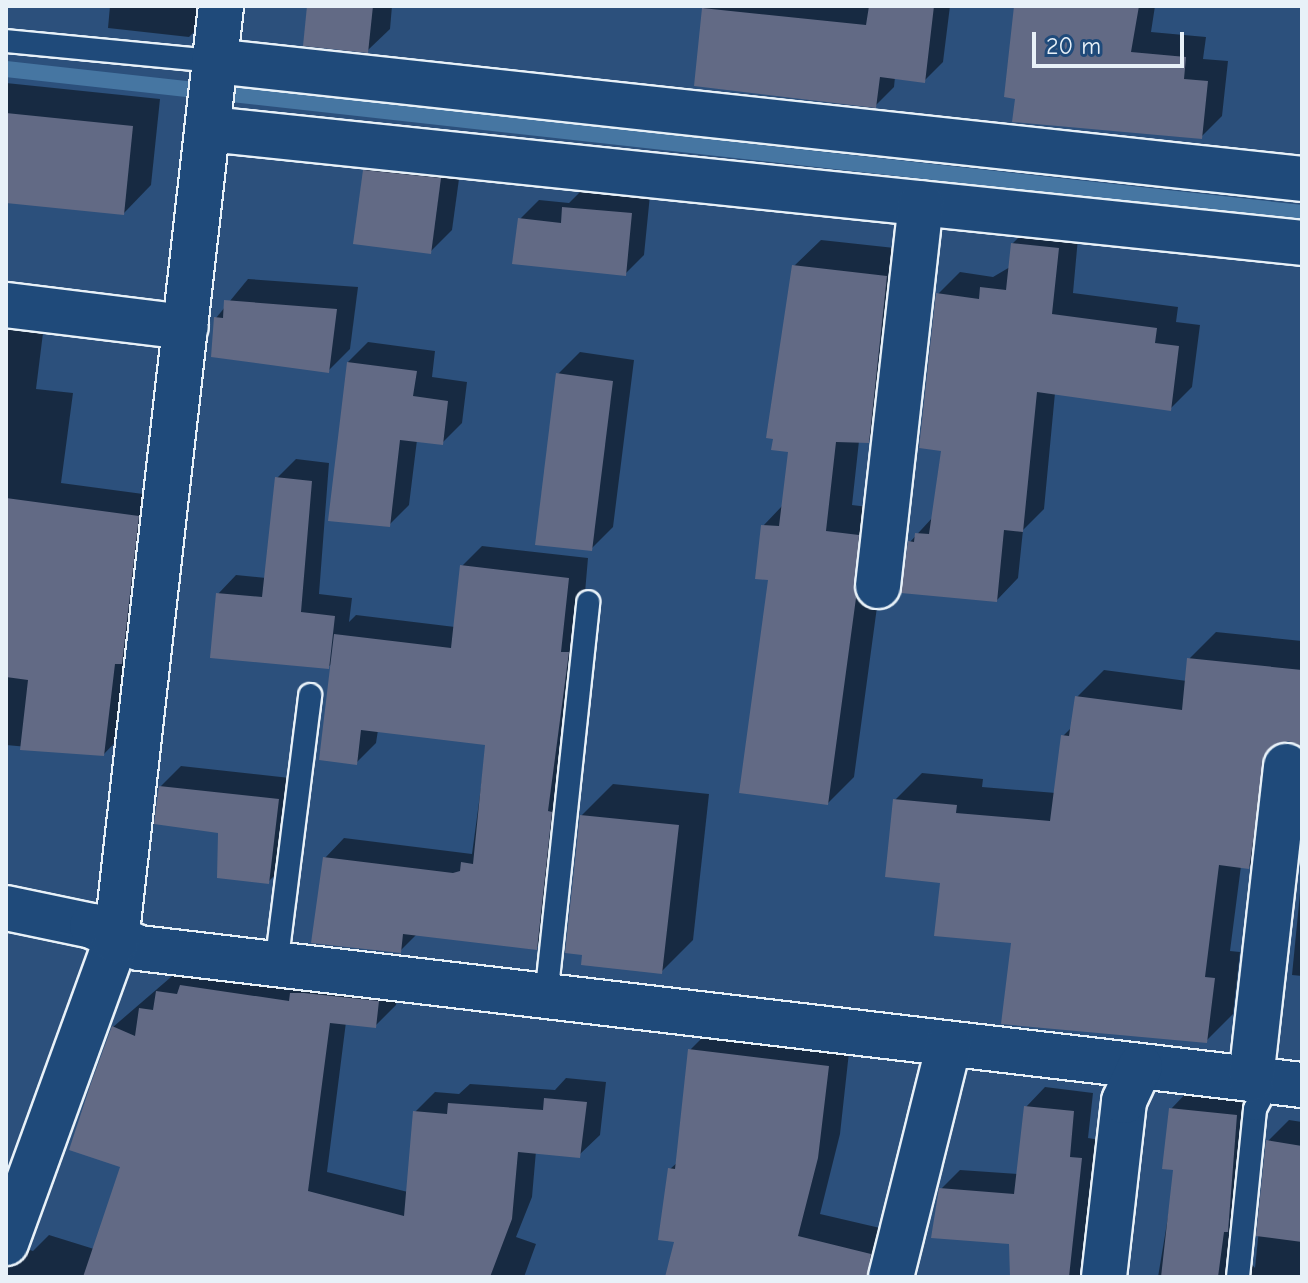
<!DOCTYPE html>
<html>
<head>
<meta charset="utf-8">
<style>
  body { margin:0 }
  #map { position:relative; width:1308px; height:1283px; overflow:hidden; background:#2c507c; font-family:"Comic Neue",sans-serif }
  div>[style] { position:absolute }
  .shadow>* { inset:0; background:#0007 }
  .stream>* { height:16px; margin:-8px; padding:0 8px; transform-origin:8px; border-radius:8px; background:#4676a2 }
  .building>* { inset:0; background:#626a85 }
  .roads { filter:drop-shadow(2px 0 #e8f1f8) drop-shadow(-2px 0 #e8f1f8) drop-shadow(0 2px #e8f1f8) drop-shadow(0 -2px #e8f1f8) }
  .lane>* { height:22px; margin:-11px; padding:0 11px; transform-origin:11px; border-radius:11px; background:#1f4a7a }
  .street>* { height:44px; margin:-22px; padding:0 22px; transform-origin:22px; border-radius:22px; background:#1f4a7a }
  span { translate:-50% -50%; white-space:nowrap; text-align:center; line-height:1.15; -webkit-text-stroke:6px #1f4a7a; paint-order:stroke }
  .frame { position:absolute; inset:0; border:8px solid #e8f1f8; pointer-events:none }
  .scale { position:absolute; left:1032px; top:32px; width:152px; height:36px; box-sizing:border-box; border:4px solid #e8f1f8; border-top:0; padding-left:10px; font-size:24px; line-height:28px; white-space:nowrap; color:#e8f1f8; -webkit-text-stroke:6px #1f4a7a; paint-order:stroke }
</style>
</head>
<body>
<div id="map">
  <div class="shadow">
    <div style="clip-path:polygon(110px 6px,209px 6px,208px 18px,189px 37px,108px 28px)"></div>
    <div style="clip-path:polygon(309px 6px,392px 6px,390px 29px,368px 50px)"></div>
    <div style="clip-path:polygon(704px 6px,950px 6px,943px 62px,924px 81px,895px 77px,894px 87px,875px 106px,696px 84px)"></div>
    <div style="clip-path:polygon(1016px 6px,1155px 6px,1151px 32px,1206px 37px,1203px 59px,1228px 61px,1222px 116px,1201px 137px,1017px 97px)"></div>
    <div style="clip-path:polygon(6px 83px,160px 99px,151px 185px,124px 213px,6px 201px)"></div>
    <div style="clip-path:polygon(387px 149px,462px 157px,452px 230px,430px 252px,365px 171px)"></div>
    <div style="clip-path:polygon(583px 189px,650px 195px,644px 255px,625px 274px,520px 219px,539px 200px,569px 203px)"></div>
    <div style="clip-path:polygon(1034px 222px,1079px 227px,1073px 293px,1178px 307px,1176px 322px,1200px 325px,1192px 387px,1170px 409px,1055px 393px,1044px 509px,1023px 530px,1018px 578px,997px 600px,910px 542px,933px 517px,944px 449px,938px 294px,960px 272px,993px 277px,1010px 267px,1012px 244px)"></div>
    <div style="clip-path:polygon(821px 240px,913px 250px,895px 415px,868px 441px,859px 441px,852px 505px,884px 509px,882px 570px,854px 777px,828px 803px,770px 578px,763px 526px,783px 505px,791px 450px,794px 266px)"></div>
    <div style="clip-path:polygon(248px 279px,358px 287px,350px 349px,328px 371px,216px 318px)"></div>
    <div style="clip-path:polygon(6px 312px,45px 317px,36px 389px,73px 393px,61px 483px,158px 496px,124px 733px,104px 754px,6px 745px)"></div>
    <div style="clip-path:polygon(368px 342px,435px 351px,432px 377px,467px 382px,462px 423px,442px 443px,417px 440px,409px 505px,389px 525px,348px 362px)"></div>
    <div style="clip-path:polygon(580px 352px,634px 360px,613px 527px,591px 549px,558px 374px)"></div>
    <div style="clip-path:polygon(296px 459px,329px 463px,319px 594px,352px 598px,349px 622px,356px 615px,455px 627px,462px 566px,482px 546px,588px 558px,556px 928px,536px 948px,417px 934px,400px 951px,325px 858px,344px 838px,472px 854px,487px 743px,378px 730px,376px 743px,356px 763px,333px 663px,328px 667px,218px 594px,236px 575px,266px 578px,277px 478px)"></div>
    <div style="clip-path:polygon(1216px 632px,1302px 641px,1302px 745px,1287px 739px,1275px 840px,1249px 867px,1241px 866px,1230px 951px,1240px 952px,1233px 1014px,1206px 1041px,1013px 942px,942px 881px,895px 800px,922px 773px,983px 779px,982px 787px,1056px 793px,1063px 736px,1073px 726px,1077px 697px,1104px 670px,1187px 681px,1189px 659px)"></div>
    <div style="clip-path:polygon(181px 766px,299px 779px,289px 861px,268px 882px,221px 832px,160px 787px)"></div>
    <div style="clip-path:polygon(613px 784px,709px 794px,693px 940px,661px 972px,585px 954px,581px 816px)"></div>
    <div style="clip-path:polygon(1302px 873px,1302px 976px,1292px 975px)"></div>
    <div style="clip-path:polygon(178px 971px,398px 982px,396px 1005px,375px 1026px,346px 1022px,327px 1172px,408px 1192px,415px 1112px,435px 1092px,459px 1094px,470px 1084px,555px 1090px,566px 1078px,606px 1082px,600px 1135px,579px 1155px,536px 1151px,532px 1197px,516px 1237px,536px 1244px,524px 1277px,6px 1277px,6px 1242px,33px 1251px,49px 1235px,94px 1249px,122px 1166px,113px 1027px)"></div>
    <div style="clip-path:polygon(713px 1027px,850px 1043px,840px 1134px,820px 1214px,893px 1231px,884px 1277px,667px 1277px,676px 1240px,670px 1169px,678px 1162px,690px 1050px)"></div>
    <div style="clip-path:polygon(1045px 1087px,1093px 1093px,1088px 1138px,1100px 1140px,1095px 1277px,1012px 1277px,1010px 1242px,941px 1189px,960px 1170px,1019px 1174px,1026px 1107px)"></div>
    <div style="clip-path:polygon(1192px 1087px,1257px 1095px,1244px 1254px,1255px 1268px,1268px 1141px,1289px 1120px,1302px 1122px,1302px 1277px,1158px 1277px,1176px 1169px,1171px 1109px)"></div>
  </div>
  <div class="stream">
    <div style="left:6px;top:69px;width:1304px;rotate:6.34deg"></div>
  </div>
  <div class="building">
    <div style="clip-path:polygon(307px 6px,373px 6px,368px 53px,303px 46px)"></div>
    <div style="clip-path:polygon(869px 6px,934px 6px,925px 83px,880px 77px,876px 108px,694px 86px,702px 8px,866px 25px)"></div>
    <div style="clip-path:polygon(1014px 6px,1139px 6px,1131px 52px,1186px 57px,1184px 79px,1208px 81px,1202px 139px,1012px 122px,1015px 99px,1004px 97px)"></div>
    <div style="clip-path:polygon(6px 113px,133px 126px,124px 215px,6px 203px)"></div>
    <div style="clip-path:polygon(363px 170px,441px 178px,431px 254px,353px 244px)"></div>
    <div style="clip-path:polygon(562px 207px,632px 213px,626px 276px,512px 264px,518px 218px,561px 223px)"></div>
    <div style="clip-path:polygon(1011px 243px,1059px 248px,1052px 314px,1157px 328px,1155px 343px,1179px 346px,1171px 411px,1037px 392px,1023px 532px,1004px 530px,997px 602px,901px 593px,908px 541px,914px 542px,915px 533px,929px 534px,941px 451px,919px 448px,936px 293px,979px 299px,980px 287px,1006px 290px)"></div>
    <div style="clip-path:polygon(792px 265px,887px 276px,869px 443px,836px 442px,826px 531px,859px 535px,856px 598px,828px 805px,739px 793px,768px 580px,755px 579px,761px 525px,779px 526px,788px 452px,771px 450px,773px 439px,766px 438px)"></div>
    <div style="clip-path:polygon(224px 300px,337px 309px,329px 373px,211px 357px,214px 317px,223px 318px)"></div>
    <div style="clip-path:polygon(347px 362px,417px 371px,413px 396px,448px 401px,443px 445px,400px 440px,390px 527px,328px 521px)"></div>
    <div style="clip-path:polygon(556px 373px,613px 381px,592px 551px,535px 545px)"></div>
    <div style="clip-path:polygon(275px 477px,312px 481px,301px 612px,335px 616px,329px 669px,210px 658px,216px 593px,262px 597px)"></div>
    <div style="clip-path:polygon(6px 498px,139px 516px,122px 664px,115px 664px,104px 756px,20px 750px,28px 680px,6px 677px)"></div>
    <div style="clip-path:polygon(460px 565px,569px 578px,561px 652px,569px 652px,548px 811px,552px 812px,537px 950px,403px 934px,401px 953px,311px 943px,323px 857px,453px 873px,460px 871px,461px 862px,473px 864px,485px 745px,361px 730px,357px 765px,319px 760px,334px 634px,451px 648px)"></div>
    <div style="clip-path:polygon(1187px 658px,1302px 670px,1302px 747px,1288px 741px,1266px 752px,1249px 869px,1219px 865px,1205px 977px,1215px 978px,1207px 1043px,1001px 1024px,1011px 943px,934px 936px,940px 883px,885px 877px,893px 799px,957px 805px,956px 813px,1050px 821px,1061px 735px,1069px 736px,1075px 696px,1182px 710px)"></div>
    <div style="clip-path:polygon(159px 786px,279px 799px,269px 884px,217px 878px,218px 833px,154px 824px)"></div>
    <div style="clip-path:polygon(580px 815px,679px 825px,662px 974px,581px 965px,582px 955px,565px 953px)"></div>
    <div style="clip-path:polygon(180px 985px,289px 1001px,290px 993px,304px 993px,379px 1001px,376px 1028px,330px 1023px,308px 1191px,404px 1216px,413px 1111px,447px 1114px,448px 1103px,543px 1110px,544px 1098px,587px 1102px,580px 1158px,518px 1152px,512px 1219px,490px 1277px,83px 1277px,120px 1167px,69px 1150px,90px 1086px,112px 1026px,135px 1036px,139px 1008px,153px 1010px,156px 991px,177px 994px)"></div>
    <div style="clip-path:polygon(688px 1049px,829px 1066px,818px 1158px,798px 1236px,871px 1254px,867px 1277px,665px 1277px,674px 1242px,658px 1240px,668px 1168px,675px 1169px)"></div>
    <div style="clip-path:polygon(1024px 1106px,1074px 1111px,1070px 1157px,1082px 1158px,1069px 1277px,1010px 1277px,1009px 1244px,931px 1238px,939px 1188px,1014px 1194px)"></div>
    <div style="clip-path:polygon(1169px 1108px,1237px 1115px,1228px 1232px,1224px 1232px,1218px 1277px,1161px 1277px,1173px 1170px,1162px 1169px)"></div>
    <div style="clip-path:polygon(1266px 1140px,1302px 1146px,1302px 1242px,1256px 1236px)"></div>
  </div>
  <div class="roads">
    <div class="lane">
      <div style="left:6px;top:41px;width:209px;rotate:5.5deg"></div>
      <div style="left:276px;top:966px;width:273px;rotate:-82.8deg"></div>
      <div style="left:546px;top:998px;width:398px;rotate:-83.9deg"></div>
      <div style="left:1238px;top:1277px;width:169px;rotate:-84.2deg"></div>
      <div style="left:1255px;top:1109px;width:32px;rotate:-62deg"></div>
    </div>
    <div class="street">
      <div style="left:214px;top:61px;width:1094px;rotate:6.19deg"></div>
      <div style="left:209px;top:129px;width:1099px;rotate:5.95deg"></div>
      <div style="left:6px;top:305px;width:181px;rotate:7deg"></div>
      <div style="left:878px;top:586px;width:385px;rotate:-83.6deg"></div>
      <div style="left:6px;top:908px;width:88px;rotate:11.8deg"></div>
      <div style="left:92px;top:926px;width:52px;rotate:25.1deg"></div>
      <div style="left:139px;top:948px;width:1171px;rotate:6.72deg"></div>
      <div style="left:1251px;top:1079px;width:315px;rotate:-83.6deg"></div>
      <div style="left:6px;top:1243px;width:321px;rotate:-70deg"></div>
      <div style="left:116px;top:941px;width:941px;rotate:-83.59deg"></div>
      <div style="left:891px;top:1277px;width:240px;rotate:-76deg"></div>
      <div style="left:1104px;top:1277px;width:177px;rotate:-83.5deg"></div>
      <div style="left:1124px;top:1101px;width:38px;rotate:-65deg"></div>
    </div>
  </div>
  <div class="frame"></div>
  <div class="scale">20 m</div>
</div>
</body>
</html>
